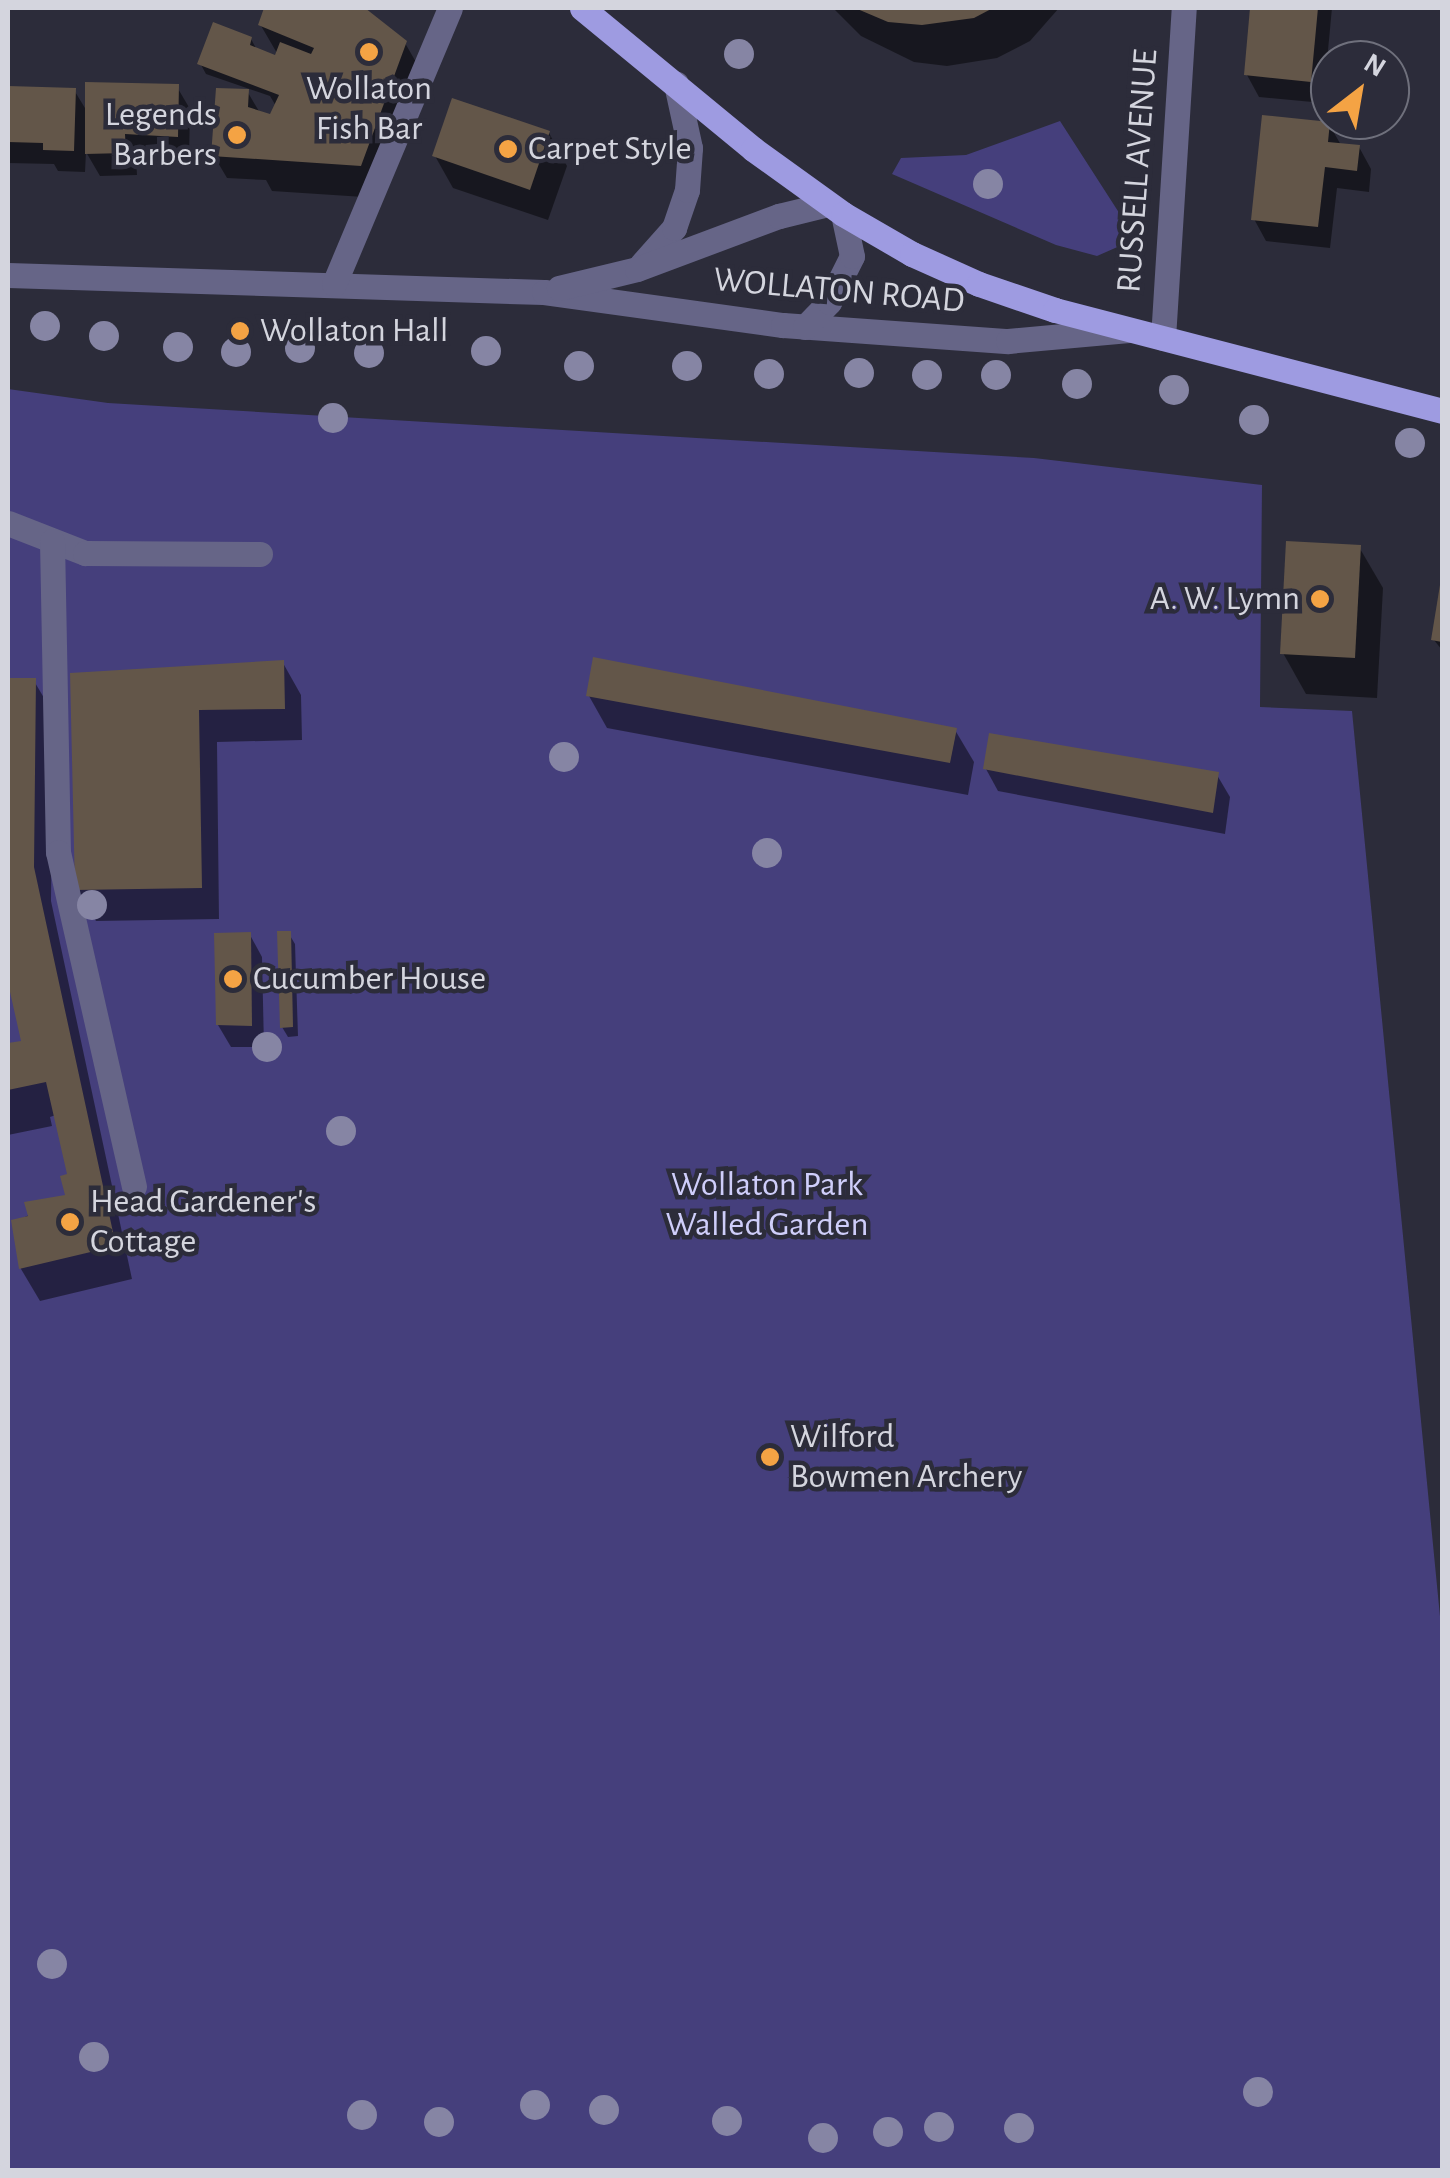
<!DOCTYPE html>
<html>
<head>
<meta charset="utf-8">
<style>
  body { margin:0 }
  #map { position:relative; width:1450px; height:2178px; overflow:hidden; background:#2c2c3a; font-family:"Alegreya Sans",sans-serif }
  div>[style] { position:absolute }
  .green>* { inset:0; background:#453f7c }
  .shadow>* { inset:0; background:#0007 }
  .building>* { inset:0; background:#635649 }
  .minor>* { height:25px; margin:-12.5px; padding:0 12.5px; transform-origin:12.5px; border-radius:12.5px; background:#666587 }
  .major>* { height:25px; margin:-12.5px; padding:0 12.5px; transform-origin:12.5px; border-radius:12.5px; background:#9e9be1 }
  .trees>* { width:30px; height:30px; margin:-15px; border-radius:50%; background:#8685a4 }
  .dots>* { width:28px; height:28px; translate:-50% -50%; box-sizing:border-box; border:5px solid #2c2c3a; border-radius:50% }
  span { translate:-50% -50%; white-space:nowrap; text-align:center; line-height:1.15; -webkit-text-stroke:9px #2c2c3a; paint-order:stroke }
  .poi-label { font-size:35px; color:#d4d5de }
  .right { translate:-100% -50%; text-align:right }
  .left { translate:0 -50%; text-align:left }
  .street-label { font-size:35px; color:#d4d5de }
  .park-label { font-size:35px; color:#cfcefa }
  .frame { position:absolute; inset:0; border:10px solid #d4d5de; pointer-events:none }
  .north { position:absolute; left:1310px; top:40px; width:100px; height:100px; box-sizing:border-box; background:#2c2c3a; border:2px solid #6f707c; border-radius:50%; rotate:31deg; font-size:28px; font-weight:700; line-height:40px; text-align:center; color:#d4d5de }
  .north::after { content:''; display:block; margin:auto; width:35px; height:45px; background:#f4a344; clip-path:polygon(50% 0,100% 100%,50% 72%,0 100%) }
</style>
</head>
<body>
<div id="map">
  <div class="green">
    <div style="clip-path:polygon(1060px 121px,1125px 222px,1122px 245px,1097px 256px,1056px 245px,892px 174px,901px 158px,966px 155px)"></div>
    <div style="clip-path:polygon(8px 389px,108px 403px,1034px 458px,1262px 485px,1260px 707px,1352px 711px,1442px 1637px,1442px 2170px,8px 2170px)"></div>
  </div>
  <div class="shadow">
    <div style="clip-path:polygon(267px 8px,361px 8px,405px 43px,424px 76px,379px 198px,272px 191px,266px 180px,227px 178px,214px 156px,247px 91px,260px 113px,269px 116px,276px 106px,270px 96px,206px 74px,200px 63px,251px 39px,257px 50px,281px 60px,260px 24px)"></div>
    <div style="clip-path:polygon(833px 8px,1059px 8px,1030px 41px,997px 58px,947px 66px,914px 62px,861px 36px)"></div>
    <div style="clip-path:polygon(1253px 8px,1332px 8px,1323px 103px,1259px 97px,1247px 75px)"></div>
    <div style="clip-path:polygon(177px 87px,190px 109px,189px 158px,136px 155px,137px 175px,100px 176px,86px 152px,85px 172px,58px 171px,54px 164px,8px 163px,8px 88px,74px 90px,88px 113px)"></div>
    <div style="clip-path:polygon(1329px 124px,1341px 145px,1359px 147px,1371px 169px,1369px 192px,1337px 188px,1330px 248px,1266px 241px,1254px 219px)"></div>
    <div style="clip-path:polygon(549px 133px,567px 166px,548px 220px,453px 188px,435px 156px)"></div>
    <div style="clip-path:polygon(1359px 547px,1383px 588px,1377px 698px,1306px 694px,1283px 653px)"></div>
    <div style="clip-path:polygon(1442px 588px,1442px 650px,1434px 640px)"></div>
    <div style="clip-path:polygon(283px 663px,301px 695px,302px 740px,217px 742px,219px 919px,96px 921px,77px 889px,73px 675px)"></div>
    <div style="clip-path:polygon(8px 680px,34px 681px,53px 713px,51px 901px,132px 1279px,40px 1301px,21px 1269px,14px 1222px,68px 1197px,70px 1176px,56px 1115px,50px 1117px,52px 1126px,8px 1135px,8px 1046px,23px 1043px,8px 975px)"></div>
    <div style="clip-path:polygon(589px 696px,955px 730px,974px 762px,968px 795px,607px 728px)"></div>
    <div style="clip-path:polygon(986px 769px,1217px 775px,1230px 797px,1225px 834px,998px 791px)"></div>
    <div style="clip-path:polygon(289px 934px,295px 944px,298px 1036px,288px 1037px,282px 1027px)"></div>
    <div style="clip-path:polygon(250px 935px,262px 957px,264px 1047px,231px 1047px,218px 1025px)"></div>
  </div>
  <div class="building">
    <div style="clip-path:polygon(264px 8px,365px 8px,407px 41px,361px 166px,211px 156px,216px 88px,249px 89px,248px 107px,270px 114px,279px 95px,197px 64px,213px 22px,252px 37px,250px 45px,275px 55px,280px 42px,311px 54px,314px 48px,258px 25px)"></div>
    <div style="clip-path:polygon(855px 8px,993px 8px,974px 18px,922px 25px,888px 22px)"></div>
    <div style="clip-path:polygon(1250px 8px,1318px 8px,1311px 82px,1244px 75px)"></div>
    <div style="clip-path:polygon(85px 82px,179px 84px,178px 137px,125px 134px,126px 153px,85px 154px)"></div>
    <div style="clip-path:polygon(8px 86px,76px 88px,74px 151px,43px 150px,43px 143px,8px 142px)"></div>
    <div style="clip-path:polygon(452px 98px,550px 131px,530px 190px,432px 156px)"></div>
    <div style="clip-path:polygon(1262px 115px,1330px 122px,1328px 142px,1360px 145px,1357px 171px,1325px 167px,1318px 227px,1251px 220px)"></div>
    <div style="clip-path:polygon(1286px 541px,1361px 545px,1355px 658px,1280px 654px)"></div>
    <div style="clip-path:polygon(1440px 585px,1442px 586px,1442px 642px,1431px 640px)"></div>
    <div style="clip-path:polygon(593px 657px,957px 728px,950px 763px,586px 696px)"></div>
    <div style="clip-path:polygon(284px 660px,285px 709px,199px 710px,202px 888px,75px 890px,70px 673px)"></div>
    <div style="clip-path:polygon(8px 678px,36px 678px,34px 867px,116px 1246px,19px 1269px,11px 1220px,28px 1216px,24px 1202px,65px 1195px,60px 1176px,67px 1174px,46px 1082px,8px 1090px,8px 1043px,21px 1041px,8px 983px)"></div>
    <div style="clip-path:polygon(989px 733px,1219px 772px,1213px 813px,983px 769px)"></div>
    <div style="clip-path:polygon(277px 931px,291px 931px,293px 1027px,280px 1028px)"></div>
    <div style="clip-path:polygon(251px 932px,252px 1026px,216px 1025px,214px 933px)"></div>
  </div>
  <div class="minor">
    <div style="left:641px;top:265px;width:50px;rotate:-48.3deg"></div>
    <div style="left:674px;top:228px;width:40px;rotate:-71.1deg"></div>
    <div style="left:687px;top:190px;width:42px;rotate:-85.9deg"></div>
    <div style="left:690px;top:148px;width:66px;rotate:-102.3deg"></div>
    <div style="left:8px;top:275px;width:536px;rotate:1.82deg"></div>
    <div style="left:544px;top:292px;width:241px;rotate:7.9deg"></div>
    <div style="left:783px;top:325px;width:226px;rotate:4.1deg"></div>
    <div style="left:1008px;top:341px;width:121px;rotate:-5.2deg"></div>
    <div style="left:334px;top:284px;width:299px;rotate:-67.2deg"></div>
    <div style="left:559px;top:288px;width:80px;rotate:-13.7deg"></div>
    <div style="left:637px;top:269px;width:152px;rotate:-20.5deg"></div>
    <div style="left:779px;top:216px;width:50px;rotate:-13.8deg"></div>
    <div style="left:805px;top:327px;width:35px;rotate:-46deg"></div>
    <div style="left:829px;top:302px;width:51px;rotate:-63.4deg"></div>
    <div style="left:852px;top:256px;width:43px;rotate:-102.1deg"></div>
    <div style="left:1163px;top:338px;width:331px;rotate:-86.4deg"></div>
    <div style="left:8px;top:523px;width:83px;rotate:21.3deg"></div>
    <div style="left:85px;top:553px;width:175px;rotate:0.3deg"></div>
    <div style="left:52px;top:541px;width:311px;rotate:88.9deg"></div>
    <div style="left:58px;top:852px;width:343px;rotate:77.2deg"></div>
  </div>
  <div class="major">
    <div style="left:582px;top:8px;width:222px;rotate:39.5deg"></div>
    <div style="left:753px;top:149px;width:111px;rotate:35.8deg"></div>
    <div style="left:843px;top:214px;width:80px;rotate:30.1deg"></div>
    <div style="left:912px;top:254px;width:73px;rotate:24.1deg"></div>
    <div style="left:979px;top:284px;width:80px;rotate:18.9deg"></div>
    <div style="left:1055px;top:310px;width:400px;rotate:14.6deg"></div>
  </div>
  <div class="trees">
    <div style="left:739px;top:54px"></div>
    <div style="left:988px;top:184px"></div>
    <div style="left:45px;top:326px"></div>
    <div style="left:104px;top:336px"></div>
    <div style="left:178px;top:347px"></div>
    <div style="left:300px;top:348px"></div>
    <div style="left:486px;top:351px"></div>
    <div style="left:236px;top:352px"></div>
    <div style="left:369px;top:353px"></div>
    <div style="left:579px;top:366px"></div>
    <div style="left:687px;top:366px"></div>
    <div style="left:859px;top:373px"></div>
    <div style="left:769px;top:374px"></div>
    <div style="left:927px;top:375px"></div>
    <div style="left:996px;top:375px"></div>
    <div style="left:1077px;top:384px"></div>
    <div style="left:1174px;top:390px"></div>
    <div style="left:333px;top:418px"></div>
    <div style="left:1254px;top:420px"></div>
    <div style="left:1410px;top:443px"></div>
    <div style="left:564px;top:757px"></div>
    <div style="left:767px;top:853px"></div>
    <div style="left:92px;top:905px"></div>
    <div style="left:267px;top:1047px"></div>
    <div style="left:341px;top:1131px"></div>
    <div style="left:52px;top:1964px"></div>
    <div style="left:94px;top:2057px"></div>
    <div style="left:1258px;top:2092px"></div>
    <div style="left:535px;top:2105px"></div>
    <div style="left:604px;top:2110px"></div>
    <div style="left:362px;top:2115px"></div>
    <div style="left:727px;top:2121px"></div>
    <div style="left:439px;top:2122px"></div>
    <div style="left:939px;top:2127px"></div>
    <div style="left:1019px;top:2128px"></div>
    <div style="left:888px;top:2132px"></div>
    <div style="left:823px;top:2138px"></div>
  </div>
  <div class="dots">
    <div style="left:369px;top:52px;background:#f4a344"></div>
    <div style="left:237px;top:135px;background:#f4a344"></div>
    <div style="left:508px;top:149px;background:#f4a344"></div>
    <div style="left:240px;top:331px;background:#f4a344"></div>
    <div style="left:1320px;top:599px;background:#f4a344"></div>
    <div style="left:233px;top:979px;background:#f4a344"></div>
    <div style="left:70px;top:1222px;background:#f4a344"></div>
    <div style="left:770px;top:1457px;background:#f4a344"></div>
  </div>
  <div class="poi-label">
    <span style="left:369px;top:109px">Wollaton<br>Fish Bar</span>
    <span class="right" style="left:217px;top:135px">Legends<br>Barbers</span>
    <span class="left" style="left:528px;top:149px">Carpet Style</span>
    <span class="left" style="left:260px;top:331px">Wollaton Hall</span>
    <span class="right" style="left:1300px;top:599px">A. W. Lymn</span>
    <span class="left" style="left:253px;top:979px">Cucumber House</span>
    <span class="left" style="left:90px;top:1222px">Head Gardener's<br>Cottage</span>
    <span class="left" style="left:790px;top:1457px">Wilford<br>Bowmen Archery</span>
  </div>
  <div class="street-label">
    <span style="left:1138px;top:171px;rotate:-86deg">RUSSELL AVENUE</span>
    <span style="left:839px;top:291px;rotate:5deg">WOLLATON ROAD</span>
  </div>
  <div class="park-label">
    <span style="left:767px;top:1205px">Wollaton Park<br>Walled Garden</span>
  </div>
  <div class="frame"></div>
  <div class="north">N</div>
</div>
</body>
</html>
